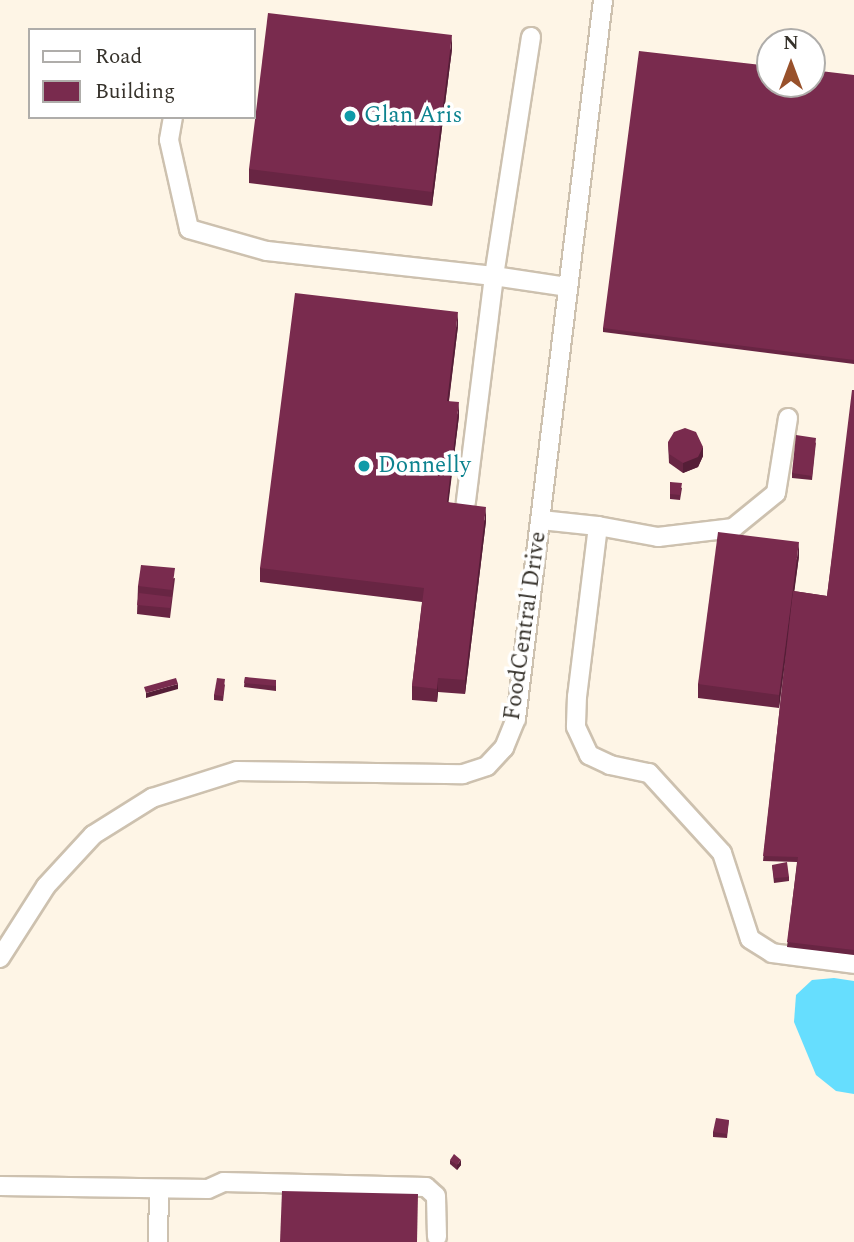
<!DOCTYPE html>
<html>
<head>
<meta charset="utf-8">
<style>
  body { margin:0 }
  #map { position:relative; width:854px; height:1242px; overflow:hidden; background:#fef5e6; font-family:Spectral,serif }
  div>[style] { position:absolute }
  .water>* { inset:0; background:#66defe }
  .roads { filter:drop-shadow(2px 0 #cdc1af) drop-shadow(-2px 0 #cdc1af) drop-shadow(0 2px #cdc1af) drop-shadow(0 -2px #cdc1af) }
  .minor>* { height:18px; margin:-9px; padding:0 9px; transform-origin:9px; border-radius:9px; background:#fff }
  .wall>* { inset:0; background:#682543 }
  .shaded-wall>* { inset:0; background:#551e37 }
  .building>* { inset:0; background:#792b4e }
  .dots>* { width:19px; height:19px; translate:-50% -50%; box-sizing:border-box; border:4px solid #fff; border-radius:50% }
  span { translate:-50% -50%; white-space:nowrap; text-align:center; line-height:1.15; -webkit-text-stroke:7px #fff; paint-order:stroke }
  .culture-label { font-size:23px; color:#0d838f }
  .left { translate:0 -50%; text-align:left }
  .street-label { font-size:23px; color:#36322b }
  .legend { position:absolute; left:28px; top:28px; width:228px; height:91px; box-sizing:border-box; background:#fff; border:2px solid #afadaa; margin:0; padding:9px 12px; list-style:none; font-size:21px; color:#36322b }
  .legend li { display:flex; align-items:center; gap:14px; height:35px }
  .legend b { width:35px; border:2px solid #afadaa }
  .north { position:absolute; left:756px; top:28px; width:70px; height:70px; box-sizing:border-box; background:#fff; border:2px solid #afadaa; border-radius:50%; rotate:0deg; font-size:19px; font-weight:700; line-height:28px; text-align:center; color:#36322b }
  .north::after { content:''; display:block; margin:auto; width:24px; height:32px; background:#98512b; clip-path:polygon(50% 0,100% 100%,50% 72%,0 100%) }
</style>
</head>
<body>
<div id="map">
  <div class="water">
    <div style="clip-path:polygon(834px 978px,854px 981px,854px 1094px,836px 1091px,816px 1075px,794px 1022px,796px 995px,812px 980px)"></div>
  </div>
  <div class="roads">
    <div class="minor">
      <div style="left:531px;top:37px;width:242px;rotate:98.8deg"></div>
      <div style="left:494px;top:276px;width:75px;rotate:8.5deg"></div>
      <div style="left:173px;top:117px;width:23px;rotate:100deg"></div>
      <div style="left:169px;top:140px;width:91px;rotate:77.3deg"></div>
      <div style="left:189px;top:229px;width:81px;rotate:15.8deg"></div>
      <div style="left:267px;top:251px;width:228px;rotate:6.3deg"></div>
      <div style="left:494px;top:276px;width:228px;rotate:97.1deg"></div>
      <div style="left:541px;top:520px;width:57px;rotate:6deg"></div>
      <div style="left:598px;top:526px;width:171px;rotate:97deg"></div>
      <div style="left:577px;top:696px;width:31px;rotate:92deg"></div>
      <div style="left:576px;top:727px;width:31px;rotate:65deg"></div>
      <div style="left:589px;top:755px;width:23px;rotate:25deg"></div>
      <div style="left:610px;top:765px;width:40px;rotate:12deg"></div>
      <div style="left:649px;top:773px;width:108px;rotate:47.6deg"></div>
      <div style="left:722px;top:853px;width:90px;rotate:72deg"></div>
      <div style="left:750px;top:939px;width:26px;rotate:32deg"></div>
      <div style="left:772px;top:953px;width:83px;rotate:7.6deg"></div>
      <div style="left:598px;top:526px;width:61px;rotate:10.4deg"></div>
      <div style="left:658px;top:537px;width:76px;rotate:-6.8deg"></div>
      <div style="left:733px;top:528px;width:55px;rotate:-39.1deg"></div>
      <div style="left:776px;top:493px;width:76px;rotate:-80.9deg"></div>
      <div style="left:0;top:958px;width:85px;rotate:-57.4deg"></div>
      <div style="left:46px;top:886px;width:69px;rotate:-47.3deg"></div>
      <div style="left:93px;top:835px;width:70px;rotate:-32.1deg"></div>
      <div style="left:152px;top:798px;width:89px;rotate:-17.6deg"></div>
      <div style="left:237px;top:771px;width:226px;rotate:0.8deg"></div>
      <div style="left:463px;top:774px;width:25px;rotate:-18deg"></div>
      <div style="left:487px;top:766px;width:25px;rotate:-47deg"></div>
      <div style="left:504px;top:748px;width:31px;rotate:-68deg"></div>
      <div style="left:516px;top:719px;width:724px;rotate:-83.1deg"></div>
      <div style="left:0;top:1186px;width:208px;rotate:0.8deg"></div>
      <div style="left:208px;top:1189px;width:17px;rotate:-24deg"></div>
      <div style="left:224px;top:1182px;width:202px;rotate:1.4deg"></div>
      <div style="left:426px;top:1187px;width:13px;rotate:42deg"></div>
      <div style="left:436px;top:1196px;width:41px;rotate:88.6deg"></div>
      <div style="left:158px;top:1242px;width:53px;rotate:-88.9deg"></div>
    </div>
  </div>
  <div class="wall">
    <div style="clip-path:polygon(452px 49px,432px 206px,249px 183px,249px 169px)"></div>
    <div style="clip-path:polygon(854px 75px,854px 364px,603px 332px,603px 328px)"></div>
    <div style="clip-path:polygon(458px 326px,449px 401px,459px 416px,448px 502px,486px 521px,465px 694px,438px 692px,437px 702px,412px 700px,412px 686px,422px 602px,260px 582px,260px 568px)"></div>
    <div style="clip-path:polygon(854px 390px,854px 955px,787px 947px,797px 862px,763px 861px,787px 642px,779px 708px,698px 698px,698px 684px,799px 556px,794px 591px,827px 596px)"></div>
    <div style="clip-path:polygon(668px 442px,703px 456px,698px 467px,683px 473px,669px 463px)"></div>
    <div style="clip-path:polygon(816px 442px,812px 480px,792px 478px,792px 473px)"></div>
    <div style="clip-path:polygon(670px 482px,682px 488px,680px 500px,670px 499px)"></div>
    <div style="clip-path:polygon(175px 578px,170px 618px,137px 614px,138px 586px)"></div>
    <div style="clip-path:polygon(245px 677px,276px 685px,276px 691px,244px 687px)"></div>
    <div style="clip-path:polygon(225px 684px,223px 701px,214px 700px,214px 695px)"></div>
    <div style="clip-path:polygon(772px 865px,789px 877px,789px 881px,774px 883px)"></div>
    <div style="clip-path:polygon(729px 1120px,727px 1138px,713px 1137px,713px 1132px)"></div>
    <div style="clip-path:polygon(450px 1160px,461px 1165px,457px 1170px,450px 1164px)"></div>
  </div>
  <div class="shaded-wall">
    <div style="clip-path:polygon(452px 35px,452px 49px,432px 206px,432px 192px)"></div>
    <div style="clip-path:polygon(458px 312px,458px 326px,447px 415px,447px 401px)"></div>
    <div style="clip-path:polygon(459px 402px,459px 416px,447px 515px,447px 502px)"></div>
    <div style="clip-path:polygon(703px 447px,703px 456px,698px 467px,683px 473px,683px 463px)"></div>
    <div style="clip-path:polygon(486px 507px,486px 521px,465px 694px,465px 680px)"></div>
    <div style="clip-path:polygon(799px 542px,799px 556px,779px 708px,779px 695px)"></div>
    <div style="clip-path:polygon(438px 678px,438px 692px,437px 702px,437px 689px)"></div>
    <div style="clip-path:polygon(178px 684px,178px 689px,146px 698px,146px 693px)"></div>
    <div style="clip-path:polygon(461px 1160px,461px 1165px,457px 1170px,457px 1165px)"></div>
  </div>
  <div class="building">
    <div style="clip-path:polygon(268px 13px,452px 35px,432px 192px,249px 169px)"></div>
    <div style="clip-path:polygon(639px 51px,770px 66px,770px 84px,812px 84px,812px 70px,854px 75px,854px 360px,603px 328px)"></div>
    <div style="clip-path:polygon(295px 293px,458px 312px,447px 401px,459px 402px,447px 502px,486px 507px,465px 680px,438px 678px,437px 689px,412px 686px,424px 588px,260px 568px)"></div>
    <div style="clip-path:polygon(852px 390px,854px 390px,854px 950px,787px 942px,798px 857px,763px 856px,793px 591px,827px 596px)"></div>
    <div style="clip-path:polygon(685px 428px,696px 432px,703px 447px,698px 457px,683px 463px,669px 454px,668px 442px,674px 432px)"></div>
    <div style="clip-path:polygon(796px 435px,816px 438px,812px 476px,792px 473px)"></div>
    <div style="clip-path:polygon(670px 482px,682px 483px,680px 495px,670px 494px)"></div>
    <div style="clip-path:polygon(718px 532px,799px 542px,779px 695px,698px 684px)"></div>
    <div style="clip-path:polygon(141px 565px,175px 568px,172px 590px,138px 586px)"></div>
    <div style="clip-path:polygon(139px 593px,172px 597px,170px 608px,137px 605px)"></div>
    <div style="clip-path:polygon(245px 677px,276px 680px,276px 686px,244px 683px)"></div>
    <div style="clip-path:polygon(176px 678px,178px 684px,146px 693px,144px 687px)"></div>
    <div style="clip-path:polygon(217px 678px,225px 679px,223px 696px,214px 695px)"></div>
    <div style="clip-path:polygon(787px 862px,789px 877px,774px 878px,772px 865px)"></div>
    <div style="clip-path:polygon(716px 1118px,729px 1120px,727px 1134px,713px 1132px)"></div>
    <div style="clip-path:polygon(454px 1154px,461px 1160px,457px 1165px,450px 1160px)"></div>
    <div style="clip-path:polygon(282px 1191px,418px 1194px,417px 1242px,280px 1242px)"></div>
  </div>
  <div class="dots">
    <div style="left:350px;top:116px;background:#0f9aa8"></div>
    <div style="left:364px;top:466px;background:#0f9aa8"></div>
  </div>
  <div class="culture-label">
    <span class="left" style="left:364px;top:116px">Glan Aris</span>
    <span class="left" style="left:378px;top:466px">Donnelly</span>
  </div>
  <div class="street-label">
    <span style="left:526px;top:626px;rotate:-82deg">FoodCentral Drive</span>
  </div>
  <ul class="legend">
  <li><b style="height:9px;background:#fff"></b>Road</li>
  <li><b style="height:19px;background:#792b4e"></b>Building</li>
  </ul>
  <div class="north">N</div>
</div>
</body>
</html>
